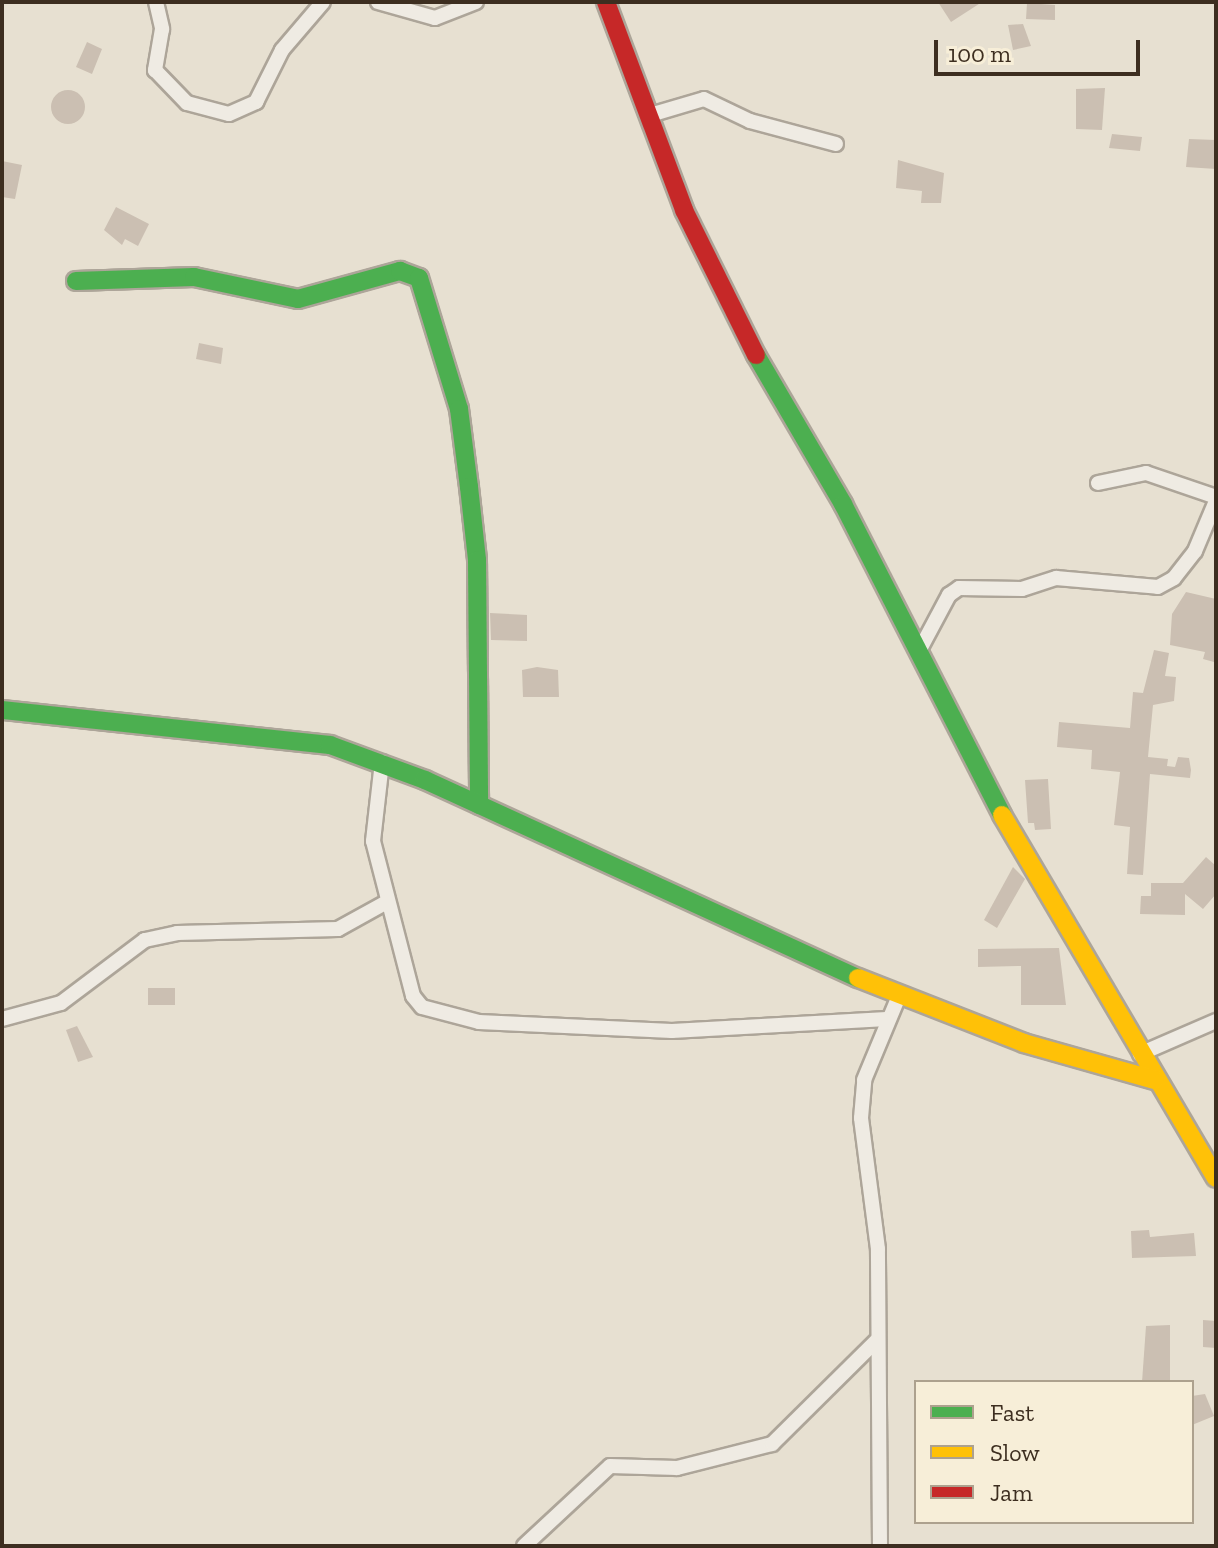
<!DOCTYPE html>
<html>
<head>
<meta charset="utf-8">
<style>
  body { margin:0 }
  #map { position:relative; width:1218px; height:1548px; overflow:hidden; background:#e7e0d1; font-family:"Zilla Slab",serif }
  div>[style] { position:absolute }
  .building>* { inset:0; background:#cbbfb2 }
  .round { border-radius:50% }
  .roads { filter:drop-shadow(2px 0 #ada599) drop-shadow(-2px 0 #ada599) drop-shadow(0 2px #ada599) drop-shadow(0 -2px #ada599) }
  .street>* { height:14px; margin:-7px; padding:0 7px; transform-origin:7px; border-radius:7px; background:#efebe3 }
  .fast>* { height:18px; margin:-9px; padding:0 9px; transform-origin:9px; border-radius:9px; background:#4caf50 }
  .slow>* { height:18px; margin:-9px; padding:0 9px; transform-origin:9px; border-radius:9px; background:#ffc107 }
  .jam>* { height:18px; margin:-9px; padding:0 9px; transform-origin:9px; border-radius:9px; background:#c62828 }
  span { translate:-50% -50%; white-space:nowrap; text-align:center; line-height:1.15; -webkit-text-stroke:6px #f7eed8; paint-order:stroke }
  .frame { position:absolute; inset:0; border:4px solid #3d2e20; pointer-events:none }
  .legend { position:absolute; left:914px; top:1380px; width:280px; height:144px; box-sizing:border-box; background:#f7eed8; border:2px solid #ada18e; margin:0; padding:10px 14px; list-style:none; font-size:24px; color:#3d2e20 }
  .legend li { display:flex; align-items:center; gap:16px; height:40px }
  .legend b { width:40px; border:2px solid #ada18e }
  .scale { position:absolute; left:934px; top:40px; width:206px; height:36px; box-sizing:border-box; border:4px solid #3d2e20; border-top:0; padding-left:10px; font-size:24px; line-height:28px; white-space:nowrap; color:#3d2e20; -webkit-text-stroke:6px #f7eed8; paint-order:stroke }
</style>
</head>
<body>
<div id="map">
  <div class="building">
    <div style="clip-path:polygon(938px 2px,982px 2px,951px 22px)"></div>
    <div style="clip-path:polygon(1027px 3px,1055px 5px,1055px 20px,1026px 19px)"></div>
    <div style="clip-path:polygon(1023px 24px,1031px 46px,1013px 50px,1008px 25px)"></div>
    <div style="clip-path:polygon(87px 42px,102px 49px,92px 74px,76px 67px)"></div>
    <div style="clip-path:polygon(1105px 88px,1102px 130px,1076px 129px,1076px 89px)"></div>
    <div class="round" style="left:51px;top:90px;width:34px;height:34px"></div>
    <div style="clip-path:polygon(1112px 134px,1142px 137px,1140px 151px,1109px 148px)"></div>
    <div style="clip-path:polygon(1189px 139px,1216px 140px,1216px 169px,1186px 167px)"></div>
    <div style="clip-path:polygon(898px 160px,944px 173px,941px 203px,921px 203px,922px 191px,896px 188px)"></div>
    <div style="clip-path:polygon(2px 161px,22px 165px,15px 199px,2px 197px)"></div>
    <div style="clip-path:polygon(116px 207px,149px 224px,138px 246px,125px 239px,122px 245px,104px 230px)"></div>
    <div style="clip-path:polygon(199px 343px,223px 348px,221px 364px,196px 359px)"></div>
    <div style="clip-path:polygon(1186px 592px,1216px 599px,1214px 662px,1203px 659px,1205px 652px,1170px 645px,1172px 614px)"></div>
    <div style="clip-path:polygon(490px 613px,527px 615px,527px 641px,491px 640px)"></div>
    <div style="clip-path:polygon(1154px 650px,1169px 653px,1165px 676px,1176px 677px,1174px 701px,1153px 705px,1148px 757px,1168px 759px,1167px 766px,1175px 767px,1178px 757px,1189px 758px,1191px 770px,1190px 778px,1150px 774px,1143px 875px,1127px 874px,1130px 827px,1114px 825px,1120px 772px,1091px 769px,1092px 750px,1057px 747px,1059px 722px,1130px 728px,1133px 692px,1143px 693px)"></div>
    <div style="clip-path:polygon(537px 667px,558px 670px,559px 697px,523px 697px,522px 670px)"></div>
    <div style="clip-path:polygon(1048px 779px,1051px 829px,1035px 830px,1034px 823px,1028px 823px,1025px 780px)"></div>
    <div style="clip-path:polygon(1206px 857px,1216px 866px,1216px 894px,1203px 909px,1185px 894px,1185px 915px,1140px 914px,1141px 896px,1151px 896px,1151px 883px,1183px 883px)"></div>
    <div style="clip-path:polygon(1013px 867px,1025px 879px,997px 928px,984px 920px)"></div>
    <div style="clip-path:polygon(1059px 948px,1066px 1005px,1021px 1005px,1021px 966px,978px 967px,978px 949px)"></div>
    <div style="clip-path:polygon(148px 988px,175px 988px,175px 1005px,148px 1005px)"></div>
    <div style="clip-path:polygon(77px 1026px,93px 1057px,78px 1062px,66px 1030px)"></div>
    <div style="clip-path:polygon(1149px 1230px,1150px 1237px,1194px 1233px,1196px 1256px,1132px 1258px,1131px 1231px)"></div>
    <div style="clip-path:polygon(1203px 1320px,1216px 1321px,1216px 1348px,1203px 1347px)"></div>
    <div style="clip-path:polygon(1170px 1325px,1170px 1382px,1142px 1382px,1146px 1326px)"></div>
    <div style="clip-path:polygon(1205px 1394px,1214px 1416px,1192px 1425px,1192px 1396px)"></div>
  </div>
  <div class="roads">
    <div class="street">
      <div style="left:156px;top:2px;width:28px;rotate:77deg"></div>
      <div style="left:162px;top:29px;width:42px;rotate:99.7deg"></div>
      <div style="left:155px;top:70px;width:46px;rotate:45.9deg"></div>
      <div style="left:187px;top:103px;width:43px;rotate:14.7deg"></div>
      <div style="left:229px;top:114px;width:30px;rotate:-24deg"></div>
      <div style="left:256px;top:102px;width:58px;rotate:-63.4deg"></div>
      <div style="left:282px;top:50px;width:63px;rotate:-49.5deg"></div>
      <div style="left:378px;top:2px;width:59px;rotate:15.7deg"></div>
      <div style="left:435px;top:18px;width:44px;rotate:-21.3deg"></div>
      <div style="left:650px;top:115px;width:56px;rotate:-16.5deg"></div>
      <div style="left:704px;top:99px;width:51px;rotate:25.6deg"></div>
      <div style="left:750px;top:121px;width:89px;rotate:15deg"></div>
      <div style="left:1098px;top:483px;width:49px;rotate:-11.8deg"></div>
      <div style="left:1146px;top:473px;width:74px;rotate:18.9deg"></div>
      <div style="left:918px;top:653px;width:66px;rotate:-61.9deg"></div>
      <div style="left:949px;top:595px;width:12px;rotate:-35deg"></div>
      <div style="left:959px;top:588px;width:63px;rotate:0.9deg"></div>
      <div style="left:1022px;top:589px;width:36px;rotate:-18deg"></div>
      <div style="left:1056px;top:578px;width:102px;rotate:5deg"></div>
      <div style="left:1158px;top:587px;width:18px;rotate:-29deg"></div>
      <div style="left:1174px;top:578px;width:34px;rotate:-52deg"></div>
      <div style="left:1195px;top:551px;width:54px;rotate:-67.2deg"></div>
      <div style="left:382px;top:762px;width:80px;rotate:96.5deg"></div>
      <div style="left:373px;top:841px;width:160px;rotate:75.5deg"></div>
      <div style="left:413px;top:996px;width:14px;rotate:51deg"></div>
      <div style="left:422px;top:1007px;width:59px;rotate:14.7deg"></div>
      <div style="left:479px;top:1022px;width:193px;rotate:2.7deg"></div>
      <div style="left:672px;top:1031px;width:215px;rotate:-3.2deg"></div>
      <div style="left:2px;top:1019px;width:61px;rotate:-15.2deg"></div>
      <div style="left:61px;top:1003px;width:105px;rotate:-36.9deg"></div>
      <div style="left:145px;top:940px;width:33px;rotate:-12deg"></div>
      <div style="left:177px;top:933px;width:161px;rotate:-1.4deg"></div>
      <div style="left:338px;top:929px;width:56px;rotate:-28.9deg"></div>
      <div style="left:1140px;top:1054px;width:83px;rotate:-23.5deg"></div>
      <div style="left:524px;top:1546px;width:117px;rotate:-42.9deg"></div>
      <div style="left:610px;top:1466px;width:67px;rotate:1.7deg"></div>
      <div style="left:677px;top:1468px;width:98px;rotate:-14.2deg"></div>
      <div style="left:772px;top:1444px;width:146px;rotate:-44.7deg"></div>
      <div style="left:880px;top:1546px;width:297px;rotate:-90.4deg"></div>
      <div style="left:878px;top:1249px;width:132px;rotate:-97.4deg"></div>
      <div style="left:861px;top:1118px;width:38px;rotate:-85deg"></div>
      <div style="left:864px;top:1080px;width:91px;rotate:-67.4deg"></div>
    </div>
    <div class="fast">
      <div style="left:76px;top:281px;width:118px;rotate:-1.9deg"></div>
      <div style="left:194px;top:277px;width:106px;rotate:11.9deg"></div>
      <div style="left:298px;top:299px;width:106px;rotate:-15.4deg"></div>
      <div style="left:400px;top:271px;width:20px;rotate:20deg"></div>
      <div style="left:419px;top:278px;width:137px;rotate:73deg"></div>
      <div style="left:459px;top:409px;width:79px;rotate:82.7deg"></div>
      <div style="left:469px;top:487px;width:73px;rotate:83.7deg"></div>
      <div style="left:477px;top:560px;width:245px;rotate:89.5deg"></div>
      <div style="left:756px;top:355px;width:173px;rotate:59.7deg"></div>
      <div style="left:843px;top:504px;width:349px;rotate:62.9deg"></div>
      <div style="left:2px;top:710px;width:330px;rotate:6.1deg"></div>
      <div style="left:330px;top:745px;width:101px;rotate:20.2deg"></div>
      <div style="left:425px;top:780px;width:476px;rotate:24.6deg"></div>
    </div>
    <div class="slow">
      <div style="left:1002px;top:815px;width:421px;rotate:59.5deg"></div>
      <div style="left:858px;top:978px;width:178px;rotate:21.4deg"></div>
      <div style="left:1024px;top:1043px;width:136px;rotate:15.8deg"></div>
    </div>
    <div class="jam">
      <div style="left:606px;top:2px;width:222px;rotate:69.4deg"></div>
      <div style="left:684px;top:210px;width:162px;rotate:63.6deg"></div>
    </div>
  </div>
  <div class="frame"></div>
  <ul class="legend">
  <li><b style="height:10px;background:#4caf50"></b>Fast</li>
  <li><b style="height:10px;background:#ffc107"></b>Slow</li>
  <li><b style="height:10px;background:#c62828"></b>Jam</li>
  </ul>
  <div class="scale">100 m</div>
</div>
</body>
</html>
